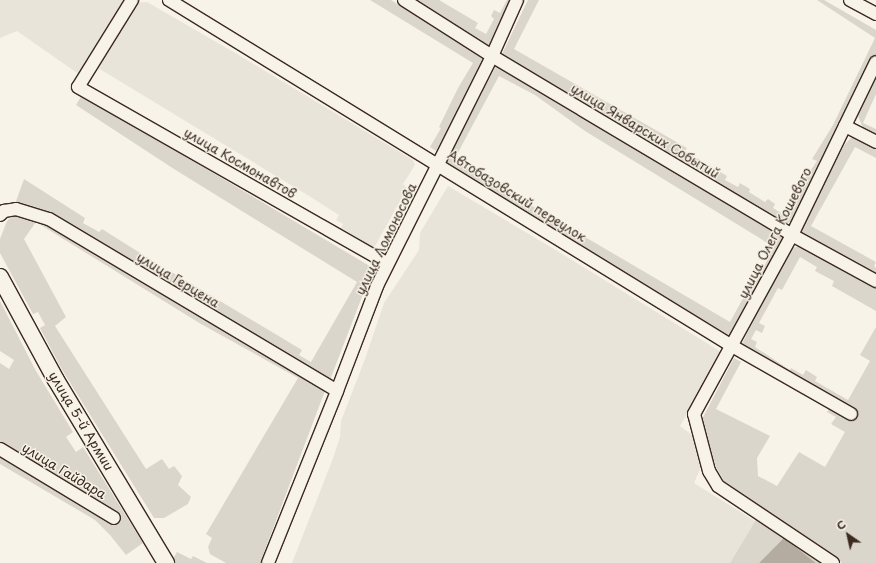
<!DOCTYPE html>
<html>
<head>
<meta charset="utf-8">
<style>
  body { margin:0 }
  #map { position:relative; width:876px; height:563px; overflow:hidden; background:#f7f3e8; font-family:"Playpen Sans",sans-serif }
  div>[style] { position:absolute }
  .built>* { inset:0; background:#e9e4d9 }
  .green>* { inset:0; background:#dbd6cb }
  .water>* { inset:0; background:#b4aca0 }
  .roads { filter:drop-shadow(1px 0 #3b2a1e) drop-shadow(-1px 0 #3b2a1e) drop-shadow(0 1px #3b2a1e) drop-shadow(0 -1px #3b2a1e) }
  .street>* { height:12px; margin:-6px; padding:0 6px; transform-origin:6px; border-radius:6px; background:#f7f3e8 }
  .secondary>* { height:16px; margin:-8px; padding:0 8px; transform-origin:8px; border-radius:8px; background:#f7f3e8 }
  span { translate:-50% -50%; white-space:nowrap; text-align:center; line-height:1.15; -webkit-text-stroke:3px #f7f3e8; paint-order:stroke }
  .street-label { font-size:13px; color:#3b2a1e }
  .north { position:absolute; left:828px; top:515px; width:40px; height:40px; -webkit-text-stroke:3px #f7f3e8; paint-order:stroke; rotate:326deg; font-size:11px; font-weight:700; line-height:16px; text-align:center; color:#3b2a1e }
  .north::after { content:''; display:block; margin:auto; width:14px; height:18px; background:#3b2a1e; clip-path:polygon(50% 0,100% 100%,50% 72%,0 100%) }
</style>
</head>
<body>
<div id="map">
  <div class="built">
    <div style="clip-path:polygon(0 0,125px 0,80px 75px,17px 31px,0 38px)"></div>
    <div style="clip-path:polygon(147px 2px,237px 54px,413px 160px,415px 165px,403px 184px,407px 188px,374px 248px,341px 228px,343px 224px,336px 220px,339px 215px,309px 196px,98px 68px,138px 3px)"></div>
    <div style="clip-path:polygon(448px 186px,554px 249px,723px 353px,680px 426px,696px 438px,704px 460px,694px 483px,755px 521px,730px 563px,292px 563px,332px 461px,340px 437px,341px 421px,365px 359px,384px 303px,419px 250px,420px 233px)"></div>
  </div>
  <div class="green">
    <div style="clip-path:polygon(370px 0,391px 0,473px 52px,482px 59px,482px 63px,457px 114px,436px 151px,430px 147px,441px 128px,439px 127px,458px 88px,473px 63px)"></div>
    <div style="clip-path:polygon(412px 0,439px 0,478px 23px,475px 28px,486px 34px,494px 19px,491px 16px,494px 10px,500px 13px,507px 0,510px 0,488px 47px)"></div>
    <div style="clip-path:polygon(528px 0,539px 0,514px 49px,687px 148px,685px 151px,727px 176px,725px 180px,738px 187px,740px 183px,750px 189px,749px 192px,765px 202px,768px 199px,775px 204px,773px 208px,786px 216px,794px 203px,790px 200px,817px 161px,812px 159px,833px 125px,875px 38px,817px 0,824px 0,876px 30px,876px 58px,792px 221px,785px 224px,775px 221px,502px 54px)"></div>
    <div style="clip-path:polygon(evenodd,497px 64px,784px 238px,731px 339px,445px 164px,497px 64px,499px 76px,535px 95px,585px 131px,774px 247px,756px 282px,753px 280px,730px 322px,454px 160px,499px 76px)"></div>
    <div style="clip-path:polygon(876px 76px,876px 94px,863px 123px,876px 129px,876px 137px,863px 128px,858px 116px)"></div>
    <div style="clip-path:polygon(82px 95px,373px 268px,330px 380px,196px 298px,111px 250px,15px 204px,24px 179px,85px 218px,83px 223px,99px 232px,102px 229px,156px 263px,155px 266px,168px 274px,170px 271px,302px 350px,299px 355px,311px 362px,357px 282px,174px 169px,76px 105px)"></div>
    <div style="clip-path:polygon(853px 136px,876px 147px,876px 158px,855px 147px,811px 226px,876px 262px,874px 266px,876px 268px,876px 279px,802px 235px,801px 231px,802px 225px,845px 144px)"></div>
    <div style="clip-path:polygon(15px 214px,40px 218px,326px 388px,260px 563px,226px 563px,210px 554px,208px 547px,212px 538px,206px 534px,298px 378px,201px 324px,36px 222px,24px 239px,66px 317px,55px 326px,146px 469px,162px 459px,169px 469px,174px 466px,182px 476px,178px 485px,191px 497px,188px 504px,164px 518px,154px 518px,61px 368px,40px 328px,45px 325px,38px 312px,33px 314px,0 253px,0 239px,7px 221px)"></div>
    <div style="clip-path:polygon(801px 246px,876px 288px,876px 311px,832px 286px,834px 281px,815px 271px,817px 267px,800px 257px,782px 290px,778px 288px,759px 323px,765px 326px,762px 333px,756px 330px,751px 339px,757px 342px,755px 347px,790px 370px,791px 368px,803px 375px,806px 370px,817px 377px,815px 381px,848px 400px,870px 361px,860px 355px,876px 327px,876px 563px,842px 563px,724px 481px,716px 467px,701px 421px,734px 358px,741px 362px,716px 409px,770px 436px,757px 458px,758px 476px,777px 486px,799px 452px,825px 467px,845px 432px,831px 424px,836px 417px,827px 412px,834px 400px,741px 346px,786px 253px,792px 248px)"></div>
    <div style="clip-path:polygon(0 301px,36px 371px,73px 432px,66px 437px,76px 452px,83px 447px,143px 543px,126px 555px,110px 535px,95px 520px,0 464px,0 457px,34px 477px,41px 467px,0 443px,0 363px,9px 369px,14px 360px,0 351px)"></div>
    <div style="clip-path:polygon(758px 516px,824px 563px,816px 563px,784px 539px,759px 563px,730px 563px)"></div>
    <div style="clip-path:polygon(177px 552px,191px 559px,193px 556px,207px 563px,172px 563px,171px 562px)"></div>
  </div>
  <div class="water">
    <div style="clip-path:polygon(784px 538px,816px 563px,759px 563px)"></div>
  </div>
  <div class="roads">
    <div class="street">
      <div style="left:132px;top:0;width:102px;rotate:121.8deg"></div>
      <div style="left:78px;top:87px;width:356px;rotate:29.7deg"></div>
      <div style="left:169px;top:0;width:661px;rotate:31.57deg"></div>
      <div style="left:732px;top:346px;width:137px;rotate:29.7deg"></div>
      <div style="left:404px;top:0;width:104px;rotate:32.5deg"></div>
      <div style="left:492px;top:56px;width:349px;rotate:30.8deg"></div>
      <div style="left:792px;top:235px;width:96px;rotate:28.7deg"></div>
      <div style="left:850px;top:0;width:30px;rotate:28deg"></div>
      <div style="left:845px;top:126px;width:35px;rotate:27deg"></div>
      <div style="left:0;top:215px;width:6px;rotate:-45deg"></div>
      <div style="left:4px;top:211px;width:12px;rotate:-9deg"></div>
      <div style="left:16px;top:209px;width:34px;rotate:17deg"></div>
      <div style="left:49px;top:219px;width:335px;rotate:30.8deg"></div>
      <div style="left:0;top:449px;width:133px;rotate:31.2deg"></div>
      <div style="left:268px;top:563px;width:185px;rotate:-68.1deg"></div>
      <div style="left:337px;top:391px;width:112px;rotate:-69.1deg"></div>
      <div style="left:377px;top:286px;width:257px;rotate:-63.4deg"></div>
      <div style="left:492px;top:56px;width:61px;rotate:-65.9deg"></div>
      <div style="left:833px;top:563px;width:138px;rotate:-146.2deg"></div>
      <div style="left:718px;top:486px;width:17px;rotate:-121deg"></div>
      <div style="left:709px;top:471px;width:59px;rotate:-104.7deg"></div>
      <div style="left:694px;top:414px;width:204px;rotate:-61.3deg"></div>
      <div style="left:792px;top:235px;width:192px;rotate:-64.1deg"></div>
    </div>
    <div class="secondary">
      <div style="left:0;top:277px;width:117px;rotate:61.5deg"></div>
      <div style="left:56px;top:380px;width:214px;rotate:59deg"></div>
    </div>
  </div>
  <div class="street-label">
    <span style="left:645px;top:131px;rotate:31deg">улица Январских Событий</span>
    <span style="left:240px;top:163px;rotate:30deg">улица Космонавтов</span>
    <span style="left:517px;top:196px;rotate:32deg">Автобазовский переулок</span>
    <span style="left:775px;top:233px;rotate:-63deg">улица Олега Кошевого</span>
    <span style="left:386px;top:239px;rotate:-64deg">улица Ломоносова</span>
    <span style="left:178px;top:280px;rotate:31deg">улица Герцена</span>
    <span style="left:81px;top:421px;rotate:59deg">улица 5-й Армии</span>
    <span style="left:64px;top:471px;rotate:31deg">улица Гайдара</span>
  </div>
  <div class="north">С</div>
</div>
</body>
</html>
